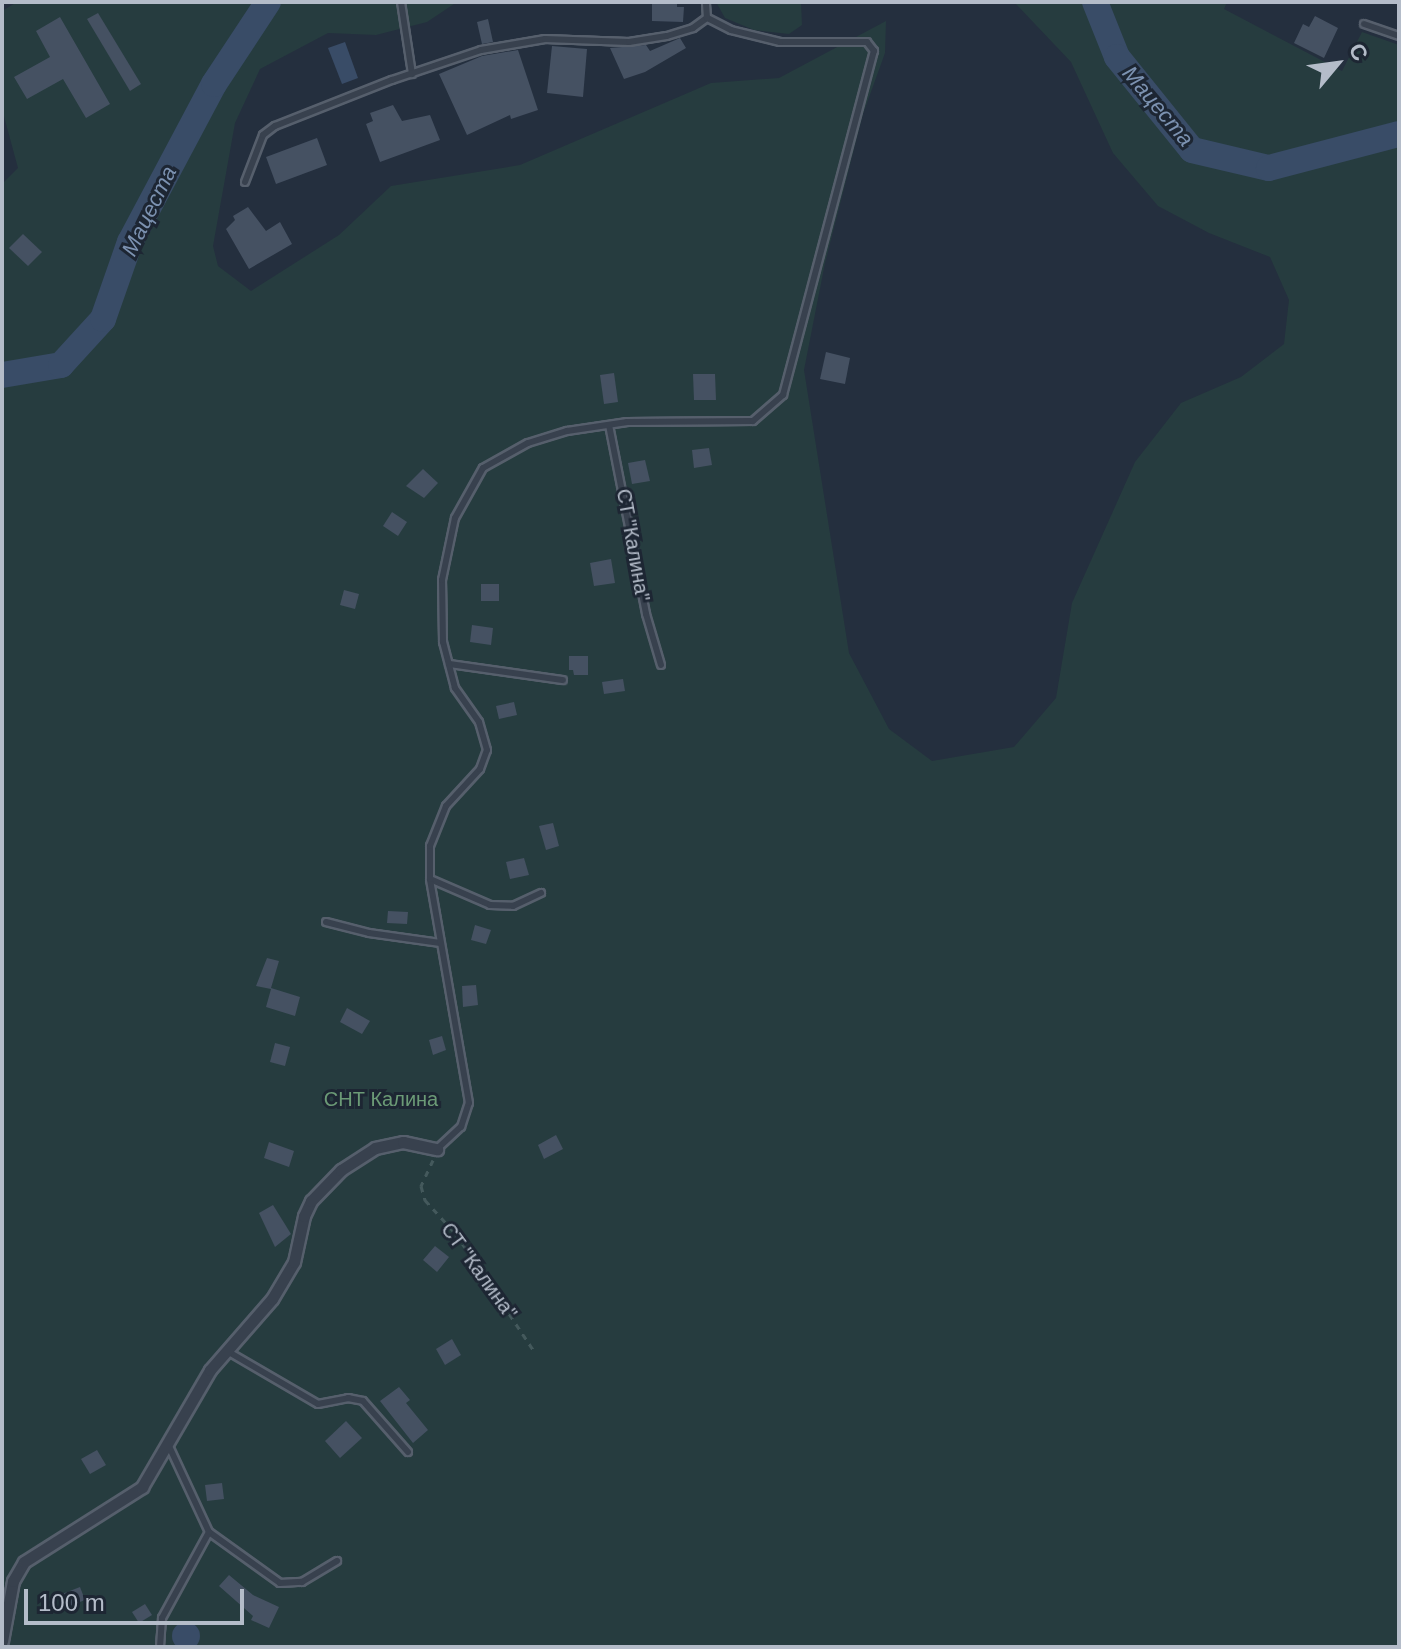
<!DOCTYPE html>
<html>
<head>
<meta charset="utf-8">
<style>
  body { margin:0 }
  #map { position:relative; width:1401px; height:1649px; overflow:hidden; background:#242f3e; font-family:Helvetica,sans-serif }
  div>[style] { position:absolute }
  .green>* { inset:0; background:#263c3f }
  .water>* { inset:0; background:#394c67 }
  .round { border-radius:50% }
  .river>* { height:26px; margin:-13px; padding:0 13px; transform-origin:13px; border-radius:13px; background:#394c67 }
  .building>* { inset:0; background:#455162 }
  .path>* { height:3px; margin-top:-1.5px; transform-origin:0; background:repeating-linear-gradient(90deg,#44595c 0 6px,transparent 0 12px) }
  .roads { filter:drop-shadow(2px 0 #565f6c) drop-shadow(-2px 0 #565f6c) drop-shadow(0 2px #565f6c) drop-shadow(0 -2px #565f6c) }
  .lane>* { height:6px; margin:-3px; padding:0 3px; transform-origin:3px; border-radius:3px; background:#38414e }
  .street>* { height:11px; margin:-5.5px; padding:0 5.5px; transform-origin:5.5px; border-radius:5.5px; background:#38414e }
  span { translate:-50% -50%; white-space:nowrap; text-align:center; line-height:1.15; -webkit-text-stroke:6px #1d2633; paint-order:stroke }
  .street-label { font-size:20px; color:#b4bcc9 }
  .park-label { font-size:20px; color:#6b9a76 }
  .water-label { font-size:22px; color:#7c92b1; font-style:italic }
  .frame { position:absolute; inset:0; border:4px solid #b4bcc9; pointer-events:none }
  .north { position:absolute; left:1297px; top:24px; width:80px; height:80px; -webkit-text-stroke:6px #1d2633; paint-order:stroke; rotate:61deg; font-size:22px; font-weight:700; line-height:32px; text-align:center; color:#b4bcc9 }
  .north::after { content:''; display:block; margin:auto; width:28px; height:36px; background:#b4bcc9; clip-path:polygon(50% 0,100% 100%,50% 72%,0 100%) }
  .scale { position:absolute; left:24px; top:1589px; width:220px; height:36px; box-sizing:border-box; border:4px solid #b4bcc9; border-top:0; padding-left:10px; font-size:24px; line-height:28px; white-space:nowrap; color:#b4bcc9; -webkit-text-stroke:6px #1d2633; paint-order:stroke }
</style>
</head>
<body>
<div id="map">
  <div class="green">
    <div style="clip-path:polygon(17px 2px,457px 2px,427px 22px,376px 35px,328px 33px,260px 69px,235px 123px,213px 246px,218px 266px,251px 291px,339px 235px,391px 186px,520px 165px,711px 83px,779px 78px,886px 21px,885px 53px,863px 114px,825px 263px,804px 370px,849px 653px,889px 729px,932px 761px,1014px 747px,1056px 698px,1072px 603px,1135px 462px,1181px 403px,1241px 377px,1284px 344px,1289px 300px,1270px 257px,1209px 233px,1158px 206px,1113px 153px,1071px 62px,1014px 2px,1227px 2px,1224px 9px,1342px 71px,1362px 32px,1399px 45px,1399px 1647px,2px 1647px,2px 184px,18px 168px,2px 109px,2px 11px)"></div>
    <div style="clip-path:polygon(716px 2px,801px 2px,802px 25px,789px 34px,754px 30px,725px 18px)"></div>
  </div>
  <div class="water">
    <div style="clip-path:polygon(345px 42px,358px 78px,342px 84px,328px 48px)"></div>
    <div class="round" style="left:172px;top:1622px;width:28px;height:28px"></div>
  </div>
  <div class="river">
    <div style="left:1095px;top:2px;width:59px;rotate:68.2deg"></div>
    <div style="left:1117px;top:57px;width:119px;rotate:51.1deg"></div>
    <div style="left:1192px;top:150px;width:79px;rotate:13.2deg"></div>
    <div style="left:1269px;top:168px;width:134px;rotate:-14.7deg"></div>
    <div style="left:2px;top:375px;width:60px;rotate:-9.6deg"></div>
    <div style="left:61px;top:365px;width:62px;rotate:-47.6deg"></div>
    <div style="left:103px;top:319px;width:82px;rotate:-70.7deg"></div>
    <div style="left:130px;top:242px;width:179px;rotate:-62deg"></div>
    <div style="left:214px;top:84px;width:98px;rotate:-56.6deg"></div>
  </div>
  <div class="building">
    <div style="clip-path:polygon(652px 2px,677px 2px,677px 7px,684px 7px,683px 22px,652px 21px)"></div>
    <div style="clip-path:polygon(98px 13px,141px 84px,130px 91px,87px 19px)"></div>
    <div style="clip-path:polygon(1315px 16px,1338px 28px,1324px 58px,1294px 43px,1303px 24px,1309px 27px)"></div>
    <div style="clip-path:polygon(60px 17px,110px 104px,86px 118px,63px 79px,27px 99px,14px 77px,50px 57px,36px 31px)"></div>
    <div style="clip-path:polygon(488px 19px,493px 42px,482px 44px,477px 22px)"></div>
    <div style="clip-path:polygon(680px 38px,686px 48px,645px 72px,624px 79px,610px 48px,646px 45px,650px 51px)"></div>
    <div style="clip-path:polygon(552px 46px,587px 49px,583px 97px,547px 93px)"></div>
    <div style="clip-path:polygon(518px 50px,538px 110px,511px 119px,510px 115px,467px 135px,439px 74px,482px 56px)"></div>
    <div style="clip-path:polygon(393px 105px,402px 121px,430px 115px,440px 140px,380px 162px,366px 124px,373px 121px,370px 113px)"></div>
    <div style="clip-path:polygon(317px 138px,327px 165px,276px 184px,266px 157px)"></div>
    <div style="clip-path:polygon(248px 207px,266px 231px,280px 222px,292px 244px,249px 269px,226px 229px,235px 220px,233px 216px)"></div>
    <div style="clip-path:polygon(23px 234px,42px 252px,28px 266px,9px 248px)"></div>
    <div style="clip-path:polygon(826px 352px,850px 358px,845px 384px,820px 379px)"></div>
    <div style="clip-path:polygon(614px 373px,618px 402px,604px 404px,600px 375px)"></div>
    <div style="clip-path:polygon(693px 374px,715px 374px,716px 400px,694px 400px)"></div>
    <div style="clip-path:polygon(709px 448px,712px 465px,694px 468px,692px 450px)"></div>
    <div style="clip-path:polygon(645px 460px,650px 481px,632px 484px,628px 463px)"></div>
    <div style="clip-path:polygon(423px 469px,438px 483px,424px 498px,406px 486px)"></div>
    <div style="clip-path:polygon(392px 512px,407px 522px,398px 536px,383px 526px)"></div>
    <div style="clip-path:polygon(611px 559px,615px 583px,594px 586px,590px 563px)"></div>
    <div style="clip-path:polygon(481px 584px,499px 584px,499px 601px,481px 601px)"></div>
    <div style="clip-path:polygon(344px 590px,359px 594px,355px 609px,340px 605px)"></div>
    <div style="clip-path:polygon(472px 625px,493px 628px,491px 645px,470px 642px)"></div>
    <div style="clip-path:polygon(569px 656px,588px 656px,588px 675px,574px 675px,573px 670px,569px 670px)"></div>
    <div style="clip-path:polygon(623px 679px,625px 691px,604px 694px,602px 682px)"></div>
    <div style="clip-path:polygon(514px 702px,517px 715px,499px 719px,496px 706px)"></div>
    <div style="clip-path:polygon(553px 823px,559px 846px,546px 850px,539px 826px)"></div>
    <div style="clip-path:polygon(524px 858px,529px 875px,510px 879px,506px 862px)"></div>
    <div style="clip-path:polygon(388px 911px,408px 912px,407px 924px,387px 923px)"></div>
    <div style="clip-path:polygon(475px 925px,491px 930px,486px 944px,471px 940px)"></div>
    <div style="clip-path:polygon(267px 958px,279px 961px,271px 988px,300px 997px,295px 1016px,266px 1007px,271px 989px,256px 986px)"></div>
    <div style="clip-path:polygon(476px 985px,478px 1005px,463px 1007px,462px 986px)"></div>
    <div style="clip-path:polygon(347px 1008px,370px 1021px,362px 1034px,340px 1022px)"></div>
    <div style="clip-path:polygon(442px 1036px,446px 1050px,433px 1055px,429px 1040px)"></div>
    <div style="clip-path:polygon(275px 1043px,290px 1047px,285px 1066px,270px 1062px)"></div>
    <div style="clip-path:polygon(556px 1135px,563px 1149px,544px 1159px,538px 1145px)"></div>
    <div style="clip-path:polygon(269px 1142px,294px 1151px,289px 1167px,264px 1158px)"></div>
    <div style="clip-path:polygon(273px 1205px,291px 1234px,275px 1247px,259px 1213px)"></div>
    <div style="clip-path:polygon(435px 1246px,449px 1257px,437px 1272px,423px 1260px)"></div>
    <div style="clip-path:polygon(452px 1339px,461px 1355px,445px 1365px,436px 1349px)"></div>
    <div style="clip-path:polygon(399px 1387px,410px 1400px,406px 1403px,428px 1430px,413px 1443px,380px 1401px)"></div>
    <div style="clip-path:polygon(346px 1421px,362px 1438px,340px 1458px,325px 1441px)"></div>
    <div style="clip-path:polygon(97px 1450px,106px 1465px,90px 1474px,81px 1459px)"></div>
    <div style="clip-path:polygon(222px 1483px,224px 1499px,207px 1501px,205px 1485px)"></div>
    <div style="clip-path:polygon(229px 1575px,253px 1595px,279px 1607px,269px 1628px,251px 1620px,253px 1616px,219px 1586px)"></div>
    <div style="clip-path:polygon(80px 1587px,85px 1600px,67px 1607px,62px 1594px)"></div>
    <div style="clip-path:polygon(145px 1604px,152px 1615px,139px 1623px,132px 1612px)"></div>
  </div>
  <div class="path">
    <div style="left:433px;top:1160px;width:29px;rotate:115deg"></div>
    <div style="left:421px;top:1186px;width:15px;rotate:74deg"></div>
    <div style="left:425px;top:1200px;width:46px;rotate:47.6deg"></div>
    <div style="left:456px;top:1234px;width:141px;rotate:56.3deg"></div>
  </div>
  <div class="roads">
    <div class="lane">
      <div style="left:401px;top:2px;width:73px;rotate:81.3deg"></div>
      <div style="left:1364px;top:24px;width:37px;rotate:19deg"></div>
      <div style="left:245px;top:182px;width:50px;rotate:-69deg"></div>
      <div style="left:263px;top:135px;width:15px;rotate:-37deg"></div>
      <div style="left:275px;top:126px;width:126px;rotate:-21.5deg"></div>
      <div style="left:392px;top:80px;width:94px;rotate:-18.6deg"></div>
      <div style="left:481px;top:50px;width:65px;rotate:-9.8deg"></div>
      <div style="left:545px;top:39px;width:84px;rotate:2deg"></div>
      <div style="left:629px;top:42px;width:38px;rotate:-9deg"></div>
      <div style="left:667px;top:36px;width:27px;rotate:-17deg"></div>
      <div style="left:693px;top:28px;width:17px;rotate:-36deg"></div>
      <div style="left:609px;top:425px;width:193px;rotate:78.9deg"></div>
      <div style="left:646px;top:614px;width:53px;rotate:73.6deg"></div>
      <div style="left:449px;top:664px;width:115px;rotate:8deg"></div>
      <div style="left:430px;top:879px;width:65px;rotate:23.4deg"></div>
      <div style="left:490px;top:905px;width:23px;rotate:2deg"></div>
      <div style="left:513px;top:906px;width:31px;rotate:-25deg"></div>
      <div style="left:326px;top:922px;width:44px;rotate:14.3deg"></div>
      <div style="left:369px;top:933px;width:72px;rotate:8deg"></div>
      <div style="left:437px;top:1149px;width:33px;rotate:-43deg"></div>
      <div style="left:461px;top:1127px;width:25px;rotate:-72deg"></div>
      <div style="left:469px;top:1103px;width:227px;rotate:-99.9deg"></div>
      <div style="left:430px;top:879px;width:33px;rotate:-90deg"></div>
      <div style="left:430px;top:846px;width:43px;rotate:-68.2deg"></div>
      <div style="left:446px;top:806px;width:50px;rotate:-47.4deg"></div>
      <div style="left:480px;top:769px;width:20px;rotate:-70deg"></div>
      <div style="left:487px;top:750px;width:29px;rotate:-106deg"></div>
      <div style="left:479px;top:722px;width:42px;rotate:-125.2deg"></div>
      <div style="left:455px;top:688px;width:48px;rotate:-104.6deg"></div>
      <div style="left:443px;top:642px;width:62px;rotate:-90.9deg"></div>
      <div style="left:442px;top:580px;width:63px;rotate:-78.2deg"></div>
      <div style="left:455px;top:518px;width:57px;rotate:-60.8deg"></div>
      <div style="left:483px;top:468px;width:51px;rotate:-29.1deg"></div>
      <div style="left:528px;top:443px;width:41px;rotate:-17.1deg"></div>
      <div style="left:567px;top:431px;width:61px;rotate:-8.5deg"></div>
      <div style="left:627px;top:422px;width:126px;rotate:-0.5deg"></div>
      <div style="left:753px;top:421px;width:40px;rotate:-41deg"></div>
      <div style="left:783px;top:395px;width:356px;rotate:-75.2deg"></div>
      <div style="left:874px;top:51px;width:11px;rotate:-128deg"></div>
      <div style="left:867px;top:42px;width:87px;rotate:180deg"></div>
      <div style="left:780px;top:42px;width:50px;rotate:-166.2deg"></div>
      <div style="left:731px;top:30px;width:27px;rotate:-153deg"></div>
      <div style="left:707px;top:18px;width:16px;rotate:-94deg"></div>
      <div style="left:227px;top:1351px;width:105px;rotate:30.2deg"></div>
      <div style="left:318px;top:1404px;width:31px;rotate:-11deg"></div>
      <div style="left:348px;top:1398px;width:15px;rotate:11deg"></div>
      <div style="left:363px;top:1401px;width:68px;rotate:48.6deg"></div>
      <div style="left:209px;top:1532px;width:87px;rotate:35.7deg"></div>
      <div style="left:280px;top:1583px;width:22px;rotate:-3deg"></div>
      <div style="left:302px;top:1582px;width:41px;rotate:-31deg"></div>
      <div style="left:160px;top:1647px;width:29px;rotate:-86deg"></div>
      <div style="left:162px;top:1618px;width:98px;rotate:-61.3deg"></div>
      <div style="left:209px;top:1532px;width:97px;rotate:-115deg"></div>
    </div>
    <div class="street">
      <div style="left:2px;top:1641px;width:61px;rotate:-79.6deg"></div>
      <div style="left:13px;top:1581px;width:22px;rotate:-60deg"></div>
      <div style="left:24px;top:1562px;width:140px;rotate:-32.4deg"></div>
      <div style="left:142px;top:1487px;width:135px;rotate:-59.8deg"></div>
      <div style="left:210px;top:1370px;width:94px;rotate:-48.9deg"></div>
      <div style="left:272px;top:1299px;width:43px;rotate:-59.3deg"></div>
      <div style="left:294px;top:1262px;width:47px;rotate:-77.7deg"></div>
      <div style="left:304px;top:1216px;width:17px;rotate:-65deg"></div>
      <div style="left:311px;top:1201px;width:43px;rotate:-45.9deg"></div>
      <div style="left:341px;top:1170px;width:40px;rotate:-32.9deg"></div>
      <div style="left:375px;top:1148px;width:29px;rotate:-12deg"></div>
      <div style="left:403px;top:1142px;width:35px;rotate:12deg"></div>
    </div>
  </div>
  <div class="street-label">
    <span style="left:633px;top:545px;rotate:80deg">СТ "Калина"</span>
    <span style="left:479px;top:1271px;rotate:54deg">СТ "Калина"</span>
  </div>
  <div class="park-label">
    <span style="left:381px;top:1099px">СНТ Калина</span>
  </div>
  <div class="water-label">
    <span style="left:1158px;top:106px;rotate:50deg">Мацеста</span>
    <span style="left:149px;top:211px;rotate:-64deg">Мацеста</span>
  </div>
  <div class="frame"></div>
  <div class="north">С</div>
  <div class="scale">100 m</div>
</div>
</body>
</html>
